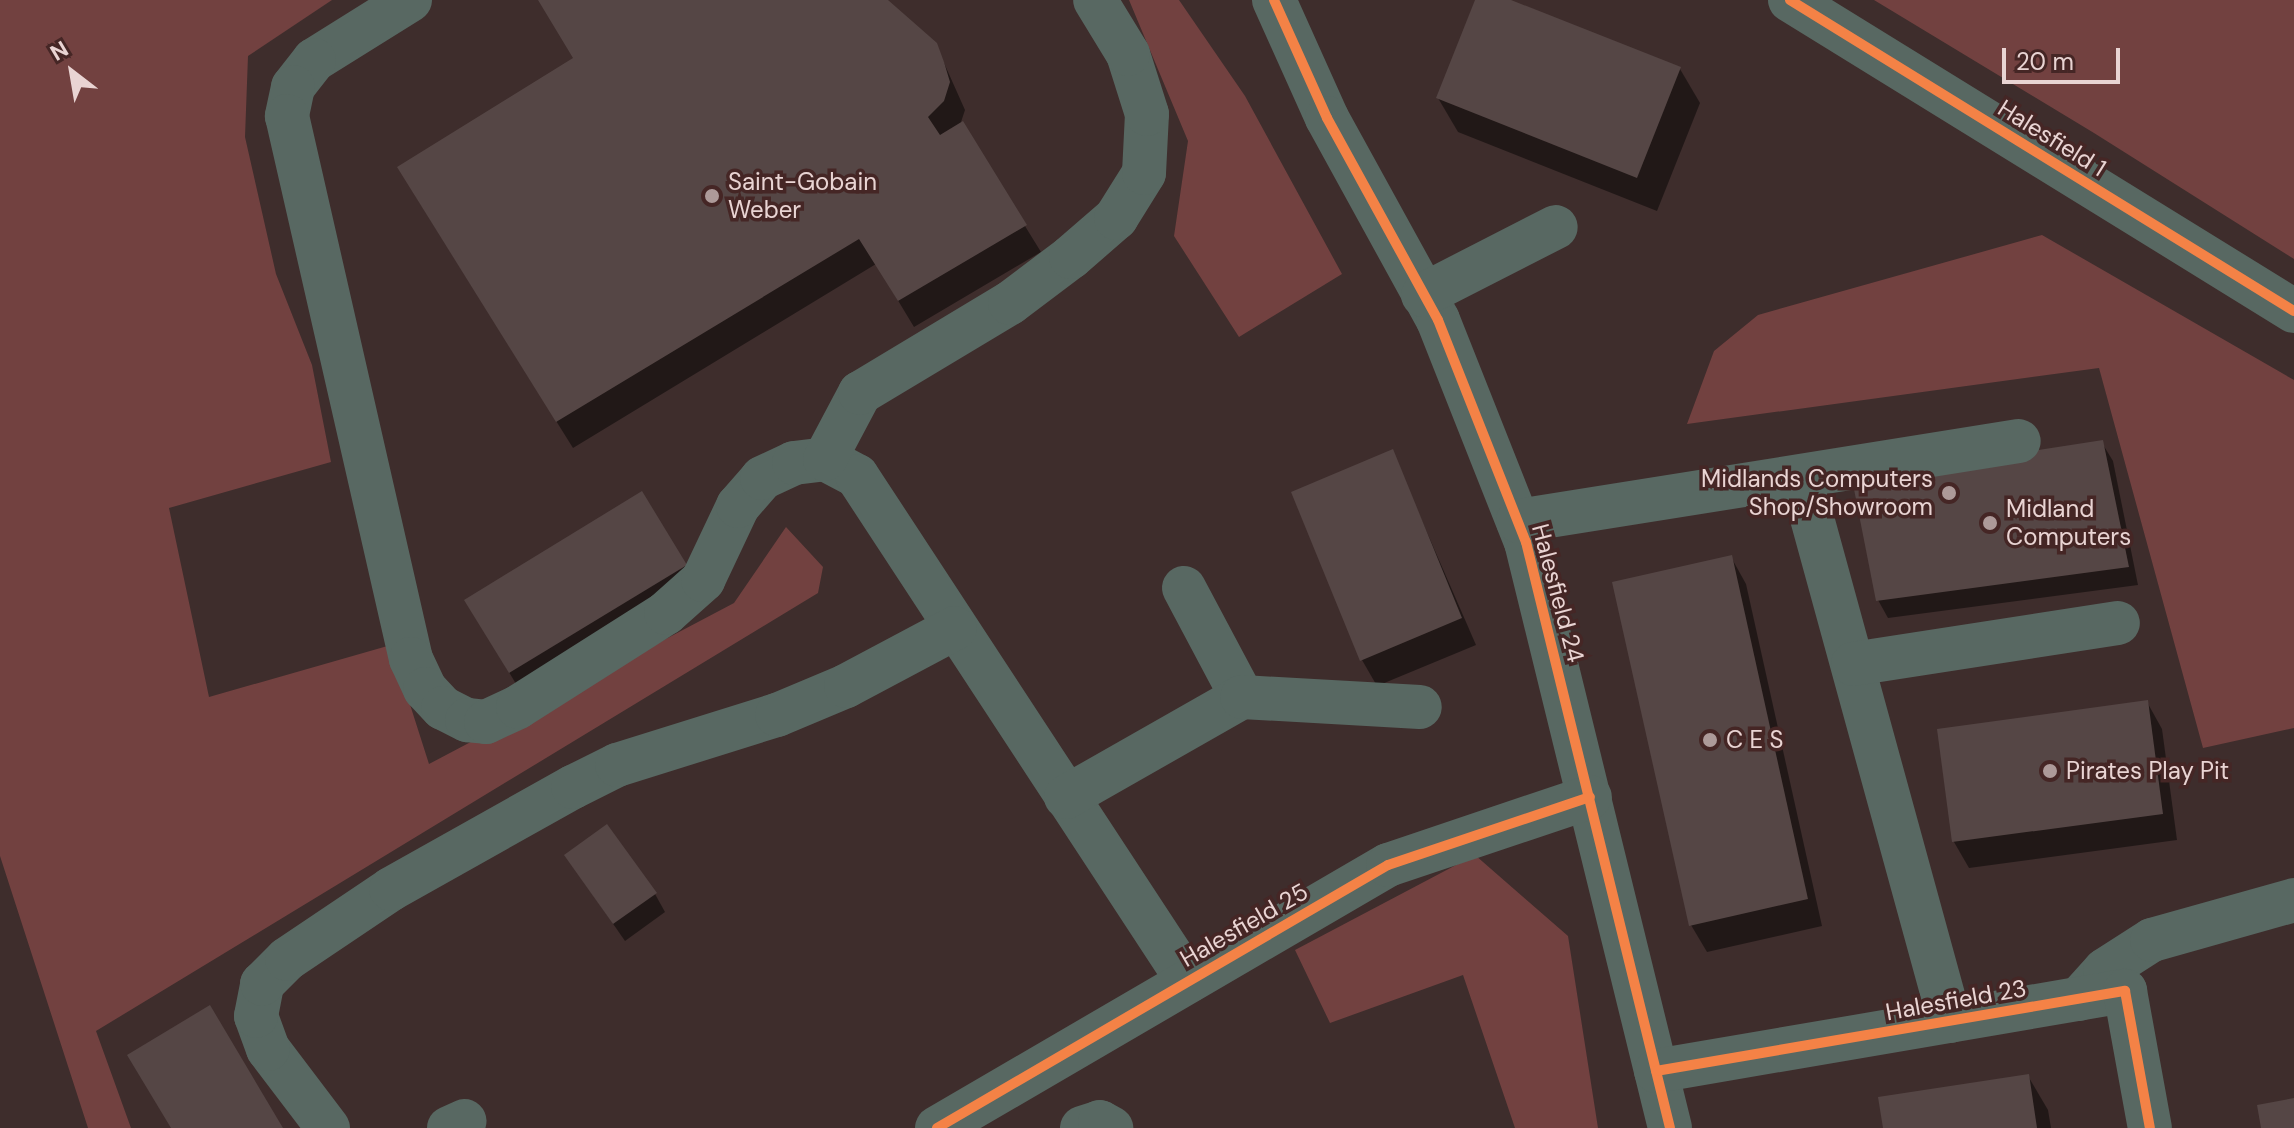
<!DOCTYPE html>
<html>
<head>
<meta charset="utf-8">
<style>
  body { margin:0 }
  #map { position:relative; width:2294px; height:1128px; overflow:hidden; background:#3e2d2c; font-family:"DM Sans",sans-serif }
  div>[style] { position:absolute }
  .green>* { inset:0; background:#724140 }
  .shadow>* { inset:0; background:#0007 }
  .building>* { inset:0; background:#554645 }
  .minor>* { height:44px; margin:-22px; padding:0 22px; transform-origin:22px; border-radius:22px; background:#586862 }
  .cycleway>* { height:10px; margin:-5px; padding:0 5px; transform-origin:5px; border-radius:5px; background:#f48246 }
  .dots>* { width:22px; height:22px; translate:-50% -50%; box-sizing:border-box; border:4px solid #452625; border-radius:50% }
  span { translate:-50% -50%; white-space:nowrap; text-align:center; line-height:1.15; -webkit-text-stroke:7px #452625; paint-order:stroke }
  .street-label { font-size:24px; color:#e9d4d3 }
  .poi-label { font-size:24px; color:#e9d4d3 }
  .left { translate:0 -50%; text-align:left }
  .right { translate:-100% -50%; text-align:right }
  .north { position:absolute; left:32px; top:32px; width:80px; height:80px; -webkit-text-stroke:6px #452625; paint-order:stroke; rotate:329deg; font-size:22px; font-weight:700; line-height:32px; text-align:center; color:#e9d4d3 }
  .north::after { content:''; display:block; margin:auto; width:28px; height:36px; background:#e9d4d3; clip-path:polygon(50% 0,100% 100%,50% 72%,0 100%) }
  .scale { position:absolute; left:2002px; top:48px; width:118px; height:36px; box-sizing:border-box; border:4px solid #e9d4d3; border-top:0; padding-left:10px; font-size:24px; line-height:28px; white-space:nowrap; color:#e9d4d3; -webkit-text-stroke:6px #452625; paint-order:stroke }
</style>
</head>
<body>
<div id="map">
  <div class="green">
    <div style="clip-path:polygon(0 0,332px 0,248px 56px,245px 137px,276px 274px,312px 365px,331px 462px,169px 508px,209px 697px,391px 645px,429px 764px,734px 603px,786px 527px,823px 567px,818px 593px,96px 1031px,131px 1128px,88px 1128px,0 856px)"></div>
    <div style="clip-path:polygon(1129px 0,1179px 0,1245px 96px,1342px 274px,1239px 337px,1174px 236px,1188px 141px)"></div>
    <div style="clip-path:polygon(1874px 0,2294px 0,2294px 259px,2094px 133px)"></div>
    <div style="clip-path:polygon(2042px 235px,2294px 380px,2294px 728px,2203px 748px,2099px 368px,1687px 424px,1714px 351px,1758px 315px)"></div>
    <div style="clip-path:polygon(1475px 855px,1568px 936px,1598px 1128px,1515px 1128px,1463px 975px,1330px 1023px,1295px 950px)"></div>
  </div>
  <div class="shadow">
    <div style="clip-path:polygon(540px 0,886px 0,936px 45px,965px 110px,961px 122px,1041px 252px,914px 327px,876px 264px,573px 448px,415px 195px,576px 59px)"></div>
    <div style="clip-path:polygon(1477px 0,1505px 0,1680px 69px,1700px 103px,1657px 211px,1458px 132px,1438px 98px)"></div>
    <div style="clip-path:polygon(2102px 443px,2113px 461px,2138px 585px,1888px 618px,1878px 600px)"></div>
    <div style="clip-path:polygon(1392px 452px,1476px 645px,1377px 686px,1362px 660px)"></div>
    <div style="clip-path:polygon(1731px 557px,1746px 584px,1822px 926px,1707px 952px,1691px 925px)"></div>
    <div style="clip-path:polygon(685px 566px,700px 592px,525px 699px,482px 627px)"></div>
    <div style="clip-path:polygon(2147px 702px,2162px 729px,2177px 840px,1969px 868px,1954px 842px,1939px 731px)"></div>
    <div style="clip-path:polygon(566px 856px,655px 894px,665px 912px,625px 941px)"></div>
    <div style="clip-path:polygon(2028px 1076px,2048px 1110px,2051px 1128px,1885px 1128px)"></div>
  </div>
  <div class="building">
    <div style="clip-path:polygon(538px 0,888px 0,937px 43px,944px 62px,950px 82px,944px 101px,928px 117px,940px 135px,963px 121px,1027px 225px,898px 301px,859px 239px,556px 422px,397px 167px,573px 58px)"></div>
    <div style="clip-path:polygon(1475px 0,1511px 0,1681px 67px,1637px 178px,1436px 98px)"></div>
    <div style="clip-path:polygon(2103px 440px,2129px 567px,1876px 601px,1852px 479px)"></div>
    <div style="clip-path:polygon(1393px 449px,1462px 618px,1360px 661px,1291px 492px)"></div>
    <div style="clip-path:polygon(642px 491px,687px 565px,509px 673px,464px 600px)"></div>
    <div style="clip-path:polygon(1732px 555px,1808px 899px,1689px 926px,1612px 582px)"></div>
    <div style="clip-path:polygon(2148px 700px,2163px 814px,1952px 842px,1937px 729px)"></div>
    <div style="clip-path:polygon(607px 824px,657px 893px,613px 924px,564px 855px)"></div>
    <div style="clip-path:polygon(210px 1005px,283px 1128px,171px 1128px,127px 1055px)"></div>
    <div style="clip-path:polygon(2029px 1074px,2037px 1128px,1883px 1128px,1878px 1097px)"></div>
    <div style="clip-path:polygon(2294px 1098px,2294px 1128px,2261px 1128px,2257px 1105px)"></div>
  </div>
  <div class="minor">
    <div style="left:410px;top:0;width:113px;rotate:148deg"></div>
    <div style="left:314px;top:60px;width:34px;rotate:128deg"></div>
    <div style="left:293px;top:87px;width:30px;rotate:102deg"></div>
    <div style="left:287px;top:116px;width:557px;rotate:77.14deg"></div>
    <div style="left:411px;top:659px;width:33px;rotate:65deg"></div>
    <div style="left:425px;top:689px;width:26px;rotate:47deg"></div>
    <div style="left:443px;top:708px;width:27px;rotate:27deg"></div>
    <div style="left:467px;top:720px;width:19px;rotate:6deg"></div>
    <div style="left:486px;top:722px;width:35px;rotate:-25deg"></div>
    <div style="left:518px;top:707px;width:175px;rotate:-32.4deg"></div>
    <div style="left:666px;top:613px;width:50px;rotate:-41.7deg"></div>
    <div style="left:703px;top:580px;width:82px;rotate:-64.7deg"></div>
    <div style="left:738px;top:506px;width:37px;rotate:-49deg"></div>
    <div style="left:762px;top:478px;width:35px;rotate:-25deg"></div>
    <div style="left:794px;top:463px;width:31px;rotate:-7deg"></div>
    <div style="left:825px;top:459px;width:36px;rotate:28deg"></div>
    <div style="left:857px;top:476px;width:604px;rotate:56.76deg"></div>
    <div style="left:1274px;top:0;width:129px;rotate:65.8deg"></div>
    <div style="left:1327px;top:118px;width:230px;rotate:61.2deg"></div>
    <div style="left:1438px;top:320px;width:239px;rotate:68.4deg"></div>
    <div style="left:1526px;top:542px;width:603px;rotate:76.19deg"></div>
    <div style="left:1790px;top:0;width:592px;rotate:31.68deg"></div>
    <div style="left:1423px;top:295px;width:149px;rotate:-27.1deg"></div>
    <div style="left:825px;top:459px;width:75px;rotate:-62.1deg"></div>
    <div style="left:860px;top:393px;width:175px;rotate:-31deg"></div>
    <div style="left:1010px;top:303px;width:76px;rotate:-37deg"></div>
    <div style="left:1071px;top:257px;width:60px;rotate:-40.9deg"></div>
    <div style="left:1116px;top:218px;width:53px;rotate:-58.1deg"></div>
    <div style="left:1144px;top:173px;width:59px;rotate:-87.1deg"></div>
    <div style="left:1147px;top:114px;width:63px;rotate:-107.6deg"></div>
    <div style="left:1128px;top:54px;width:63px;rotate:-121.4deg"></div>
    <div style="left:1801px;top:478px;width:563px;rotate:74.66deg"></div>
    <div style="left:1518px;top:521px;width:507px;rotate:-9.07deg"></div>
    <div style="left:1184px;top:588px;width:123px;rotate:62deg"></div>
    <div style="left:1853px;top:664px;width:268px;rotate:-8.8deg"></div>
    <div style="left:1066px;top:797px;width:202px;rotate:-29.6deg"></div>
    <div style="left:1242px;top:697px;width:178px;rotate:3.2deg"></div>
    <div style="left:2079px;top:999px;width:39px;rotate:-48deg"></div>
    <div style="left:2105px;top:970px;width:56px;rotate:-32.6deg"></div>
    <div style="left:2152px;top:940px;width:148px;rotate:-15.7deg"></div>
    <div style="left:1656px;top:1071px;width:476px;rotate:-9.7deg"></div>
    <div style="left:2125px;top:991px;width:139px;rotate:79.7deg"></div>
    <div style="left:328px;top:1128px;width:99px;rotate:-127.2deg"></div>
    <div style="left:268px;top:1049px;width:35px;rotate:-110deg"></div>
    <div style="left:256px;top:1016px;width:33px;rotate:-79deg"></div>
    <div style="left:262px;top:984px;width:35px;rotate:-45deg"></div>
    <div style="left:287px;top:959px;width:125px;rotate:-33.9deg"></div>
    <div style="left:391px;top:889px;width:209px;rotate:-29.3deg"></div>
    <div style="left:573px;top:787px;width:49px;rotate:-26.6deg"></div>
    <div style="left:617px;top:765px;width:168px;rotate:-17.4deg"></div>
    <div style="left:777px;top:715px;width:75px;rotate:-22.8deg"></div>
    <div style="left:846px;top:686px;width:123px;rotate:-28deg"></div>
    <div style="left:449px;top:1128px;width:17px;rotate:-24deg"></div>
    <div style="left:937px;top:1128px;width:522px;rotate:-30.25deg"></div>
    <div style="left:1388px;top:865px;width:213px;rotate:-18.6deg"></div>
    <div style="left:1082px;top:1128px;width:19px;rotate:-18deg"></div>
    <div style="left:1100px;top:1122px;width:13px;rotate:29deg"></div>
  </div>
  <div class="cycleway">
    <div style="left:1274px;top:0;width:129px;rotate:65.8deg"></div>
    <div style="left:1327px;top:118px;width:230px;rotate:61.2deg"></div>
    <div style="left:1438px;top:320px;width:239px;rotate:68.4deg"></div>
    <div style="left:1526px;top:542px;width:603px;rotate:76.19deg"></div>
    <div style="left:1790px;top:0;width:592px;rotate:31.68deg"></div>
    <div style="left:1656px;top:1071px;width:476px;rotate:-9.7deg"></div>
    <div style="left:2125px;top:991px;width:139px;rotate:79.7deg"></div>
    <div style="left:937px;top:1128px;width:522px;rotate:-30.25deg"></div>
    <div style="left:1388px;top:865px;width:213px;rotate:-18.6deg"></div>
  </div>
  <div class="dots">
    <div style="left:712px;top:196px;background:#ad9a99"></div>
    <div style="left:1949px;top:493px;background:#ad9a99"></div>
    <div style="left:1990px;top:523px;background:#ad9a99"></div>
    <div style="left:1710px;top:740px;background:#ad9a99"></div>
    <div style="left:2050px;top:771px;background:#ad9a99"></div>
  </div>
  <div class="street-label">
    <span style="left:2052px;top:138px;rotate:32deg">Halesfield 1</span>
    <span style="left:1558px;top:593px;rotate:75deg">Halesfield 24</span>
    <span style="left:1244px;top:925px;rotate:-30deg">Halesfield 25</span>
    <span style="left:1956px;top:1000px;rotate:-10deg">Halesfield 23</span>
  </div>
  <div class="poi-label">
    <span class="left" style="left:728px;top:196px">Saint-Gobain<br>Weber</span>
    <span class="right" style="left:1933px;top:493px">Midlands Computers<br>Shop/Showroom</span>
    <span class="left" style="left:2006px;top:523px">Midland<br>Computers</span>
    <span class="left" style="left:1726px;top:740px">C E S</span>
    <span class="left" style="left:2066px;top:771px">Pirates Play Pit</span>
  </div>
  <div class="north">N</div>
  <div class="scale">20 m</div>
</div>
</body>
</html>
